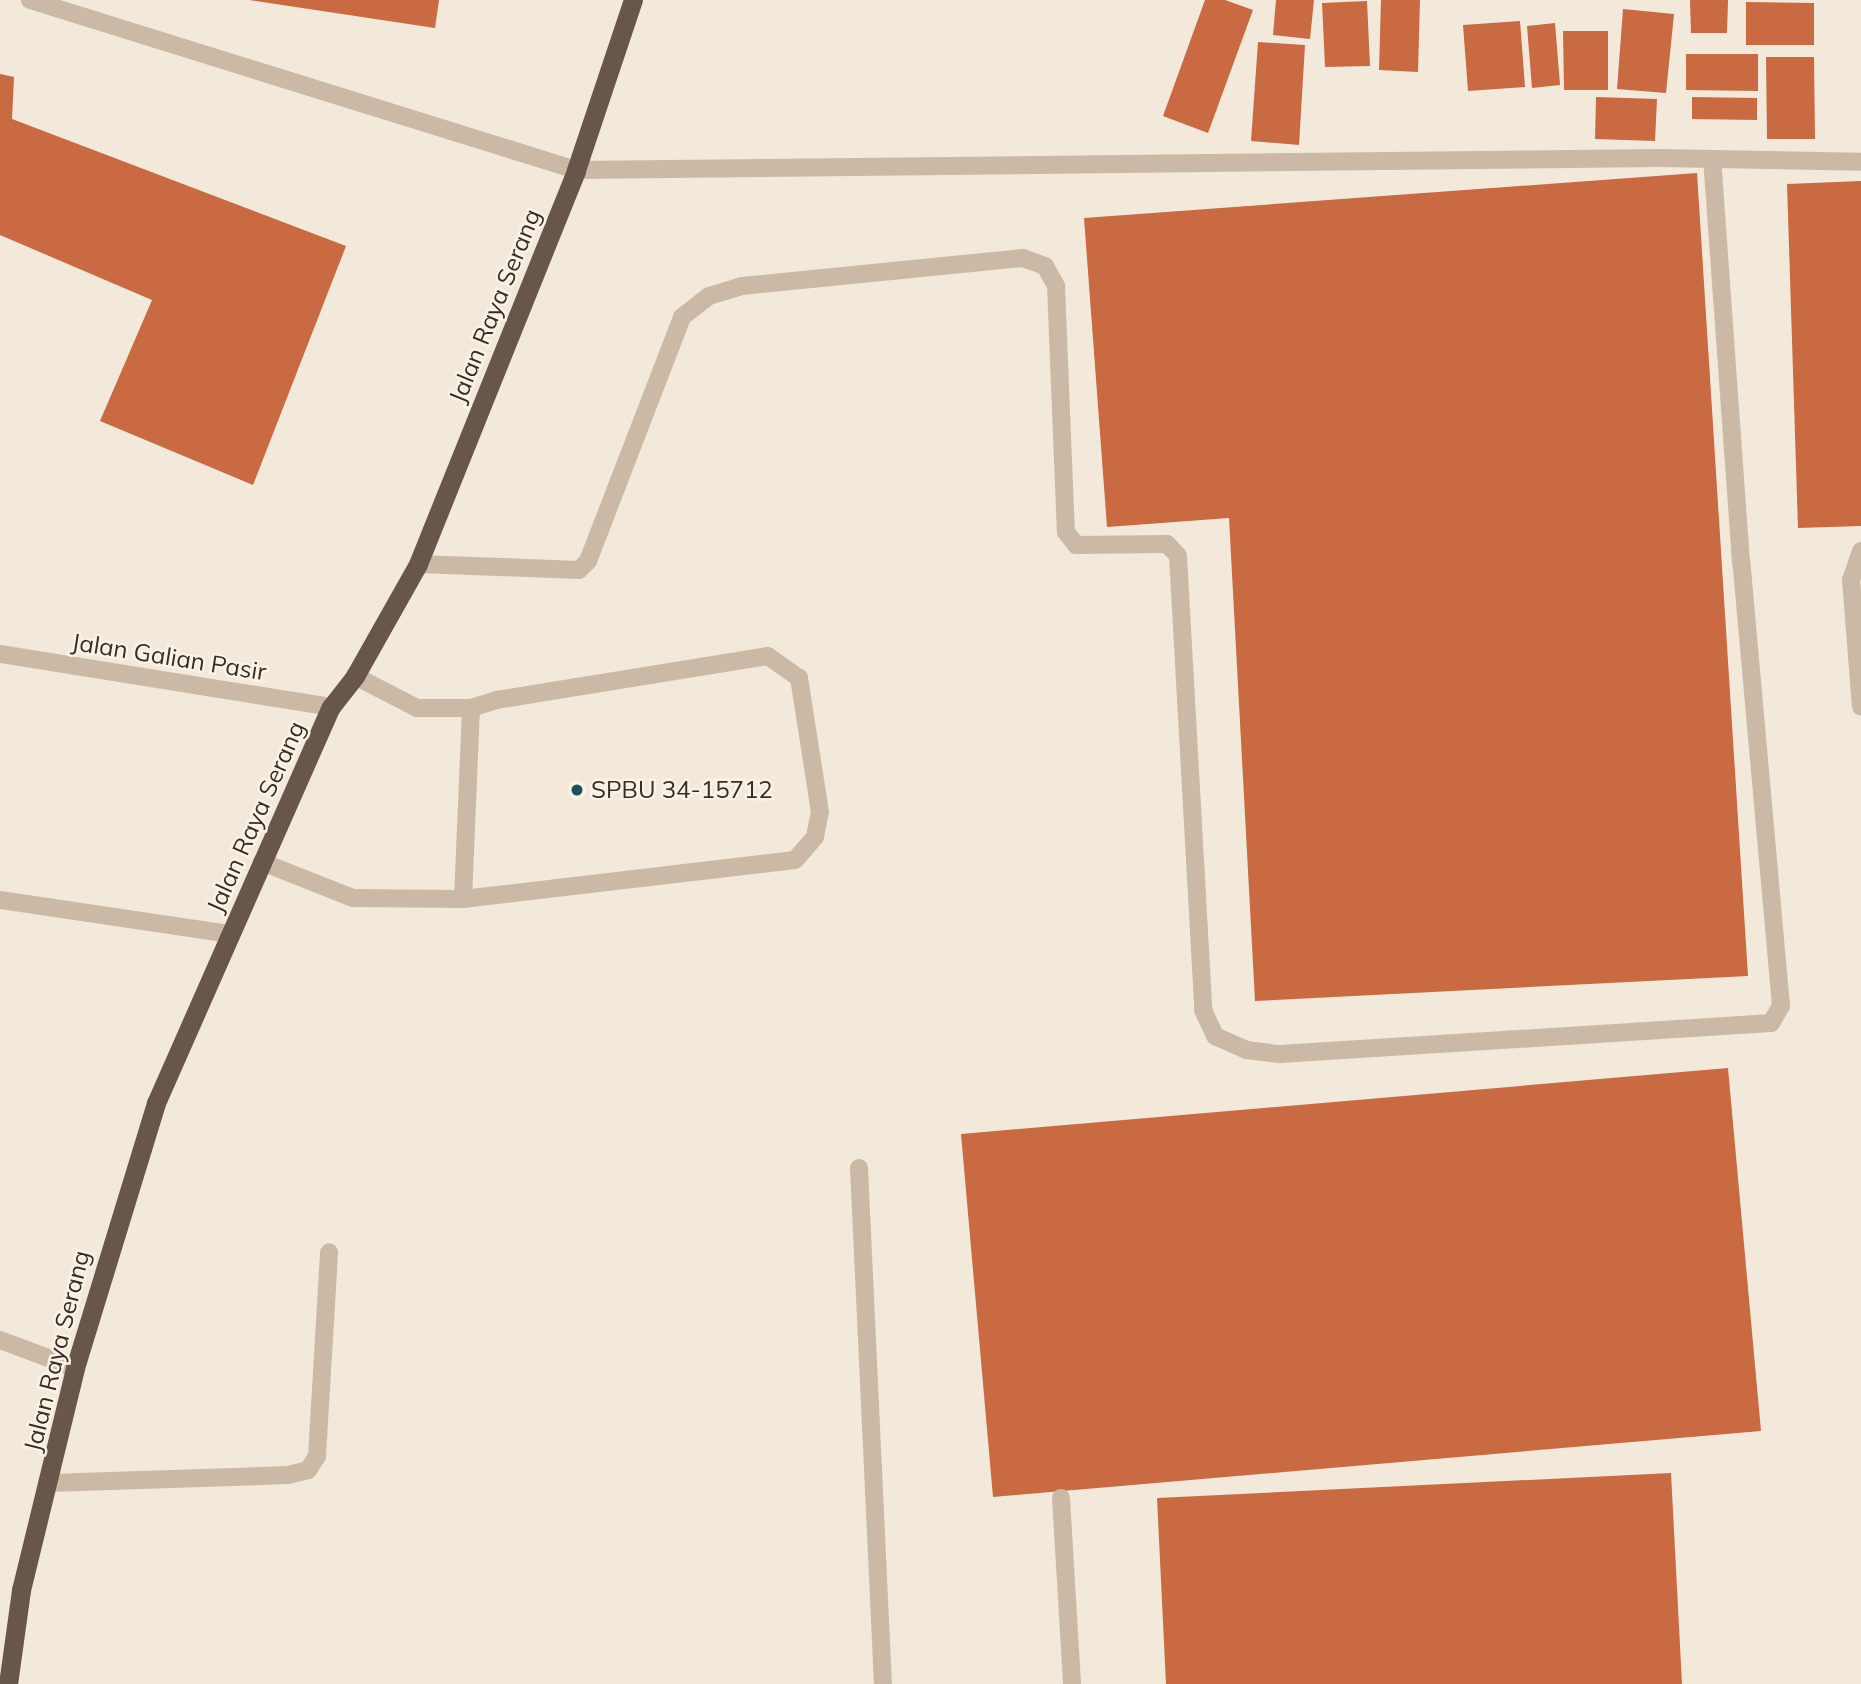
<!DOCTYPE html>
<html>
<head>
<meta charset="utf-8">
<style>
  body { margin:0 }
  #map { position:relative; width:1861px; height:1684px; overflow:hidden; background:#f2e9db; font-family:Mulish,sans-serif }
  div>[style] { position:absolute }
  .building>* { inset:0; background:#c96a42 }
  .service>* { height:18px; margin:-9px; padding:0 9px; transform-origin:9px; border-radius:9px; background:#cbb9a6 }
  .minor>* { height:18px; margin:-9px; padding:0 9px; transform-origin:9px; border-radius:9px; background:#cbb9a6 }
  .tertiary>* { height:18px; margin:-9px; padding:0 9px; transform-origin:9px; border-radius:9px; background:#cbb9a6 }
  .trunk>* { height:19px; margin:-9.5px; padding:0 9.5px; transform-origin:9.5px; border-radius:9.5px; background:#68564b }
  .dots>* { width:19px; height:19px; translate:-50% -50%; box-sizing:border-box; border:4px solid #faf2e7; border-radius:50% }
  span { translate:-50% -50%; white-space:nowrap; text-align:center; line-height:1.15; -webkit-text-stroke:5px #faf2e7; paint-order:stroke }
  .street-label { font-size:24px; color:#372d27 }
  .poi-label { font-size:24px; color:#372d27 }
  .left { translate:0 -50%; text-align:left }
</style>
</head>
<body>
<div id="map">
  <div class="building">
    <div style="clip-path:polygon(249px 0,439px 0,435px 28px)"></div>
    <div style="clip-path:polygon(1205px 0,1225px 0,1253px 10px,1208px 133px,1163px 116px)"></div>
    <div style="clip-path:polygon(1276px 0,1314px 0,1310px 39px,1273px 35px)"></div>
    <div style="clip-path:polygon(1381px 0,1420px 0,1418px 72px,1379px 70px)"></div>
    <div style="clip-path:polygon(1690px 0,1728px 0,1727px 33px,1691px 33px)"></div>
    <div style="clip-path:polygon(1367px 1px,1370px 66px,1325px 67px,1322px 3px)"></div>
    <div style="clip-path:polygon(1746px 2px,1814px 3px,1814px 45px,1746px 45px)"></div>
    <div style="clip-path:polygon(1623px 9px,1674px 14px,1666px 93px,1617px 89px)"></div>
    <div style="clip-path:polygon(1520px 21px,1525px 87px,1468px 91px,1463px 25px)"></div>
    <div style="clip-path:polygon(1555px 23px,1560px 85px,1532px 88px,1527px 26px)"></div>
    <div style="clip-path:polygon(1563px 31px,1608px 31px,1608px 90px,1564px 90px)"></div>
    <div style="clip-path:polygon(1258px 42px,1305px 45px,1299px 145px,1251px 141px)"></div>
    <div style="clip-path:polygon(1686px 54px,1758px 54px,1758px 91px,1686px 90px)"></div>
    <div style="clip-path:polygon(1766px 57px,1814px 57px,1815px 139px,1767px 139px)"></div>
    <div style="clip-path:polygon(0 74px,14px 77px,12px 119px,346px 246px,253px 485px,100px 421px,152px 300px,0 235px)"></div>
    <div style="clip-path:polygon(1596px 97px,1657px 99px,1655px 141px,1595px 139px)"></div>
    <div style="clip-path:polygon(1692px 97px,1757px 98px,1757px 120px,1692px 119px)"></div>
    <div style="clip-path:polygon(1697px 173px,1748px 976px,1255px 1001px,1229px 518px,1107px 527px,1084px 218px)"></div>
    <div style="clip-path:polygon(1861px 181px,1861px 526px,1798px 528px,1787px 184px)"></div>
    <div style="clip-path:polygon(1728px 1068px,1761px 1431px,993px 1497px,961px 1134px)"></div>
    <div style="clip-path:polygon(1671px 1473px,1682px 1684px,1166px 1684px,1157px 1498px)"></div>
  </div>
  <div class="service">
    <div style="left:30px;top:0;width:572px;rotate:17.29deg"></div>
    <div style="left:1861px;top:551px;width:31px;rotate:109deg"></div>
    <div style="left:1851px;top:580px;width:127px;rotate:85.5deg"></div>
    <div style="left:418px;top:564px;width:161px;rotate:2.1deg"></div>
    <div style="left:579px;top:570px;width:13px;rotate:-45deg"></div>
    <div style="left:588px;top:561px;width:261px;rotate:-68.9deg"></div>
    <div style="left:682px;top:317px;width:34px;rotate:-38deg"></div>
    <div style="left:709px;top:296px;width:34px;rotate:-17deg"></div>
    <div style="left:742px;top:286px;width:282px;rotate:-5.7deg"></div>
    <div style="left:1023px;top:258px;width:23px;rotate:20deg"></div>
    <div style="left:1045px;top:266px;width:23px;rotate:61deg"></div>
    <div style="left:1056px;top:286px;width:246px;rotate:87.7deg"></div>
    <div style="left:1066px;top:532px;width:16px;rotate:52deg"></div>
    <div style="left:1076px;top:545px;width:91px;rotate:-0.6deg"></div>
    <div style="left:1167px;top:544px;width:16px;rotate:47deg"></div>
    <div style="left:1178px;top:556px;width:455px;rotate:86.8deg"></div>
    <div style="left:1203px;top:1010px;width:29px;rotate:65deg"></div>
    <div style="left:1215px;top:1036px;width:34px;rotate:24deg"></div>
    <div style="left:1246px;top:1050px;width:34px;rotate:7deg"></div>
    <div style="left:1280px;top:1054px;width:492px;rotate:-3.6deg"></div>
    <div style="left:1771px;top:1023px;width:20px;rotate:-60deg"></div>
    <div style="left:1781px;top:1006px;width:446px;rotate:-95.1deg"></div>
    <div style="left:1741px;top:562px;width:403px;rotate:-94.1deg"></div>
    <div style="left:262px;top:862px;width:98px;rotate:21.6deg"></div>
    <div style="left:353px;top:898px;width:110px;rotate:0.5deg"></div>
    <div style="left:463px;top:899px;width:334px;rotate:-6.7deg"></div>
    <div style="left:795px;top:860px;width:30px;rotate:-49deg"></div>
    <div style="left:815px;top:837px;width:25px;rotate:-79deg"></div>
    <div style="left:820px;top:812px;width:136px;rotate:-98.9deg"></div>
    <div style="left:799px;top:678px;width:38px;rotate:-145deg"></div>
    <div style="left:768px;top:656px;width:275px;rotate:170.8deg"></div>
    <div style="left:497px;top:700px;width:27px;rotate:163deg"></div>
    <div style="left:471px;top:708px;width:54px;rotate:180deg"></div>
    <div style="left:417px;top:708px;width:70px;rotate:-152.7deg"></div>
    <div style="left:463px;top:899px;width:191px;rotate:-87.6deg"></div>
    <div style="left:0;top:900px;width:233px;rotate:8.4deg"></div>
    <div style="left:859px;top:1168px;width:517px;rotate:87.34deg"></div>
    <div style="left:0;top:1340px;width:80px;rotate:20.5deg"></div>
    <div style="left:49px;top:1483px;width:239px;rotate:-1.9deg"></div>
    <div style="left:288px;top:1475px;width:21px;rotate:-14deg"></div>
    <div style="left:308px;top:1470px;width:17px;rotate:-57deg"></div>
    <div style="left:317px;top:1456px;width:204px;rotate:-86.6deg"></div>
    <div style="left:1061px;top:1498px;width:186px;rotate:86.6deg"></div>
  </div>
  <div class="minor">
    <div style="left:576px;top:170px;width:1084px;rotate:-0.63deg"></div>
    <div style="left:1660px;top:158px;width:201px;rotate:1.1deg"></div>
  </div>
  <div class="tertiary">
    <div style="left:0;top:654px;width:335px;rotate:9.1deg"></div>
  </div>
  <div class="trunk">
    <div style="left:8px;top:1684px;width:95px;rotate:-82.1deg"></div>
    <div style="left:21px;top:1590px;width:228px;rotate:-76.3deg"></div>
    <div style="left:75px;top:1368px;width:277px;rotate:-73deg"></div>
    <div style="left:156px;top:1103px;width:433px;rotate:-66.2deg"></div>
    <div style="left:331px;top:707px;width:39px;rotate:-52deg"></div>
    <div style="left:355px;top:676px;width:129px;rotate:-60.6deg"></div>
    <div style="left:418px;top:564px;width:424px;rotate:-68.1deg"></div>
    <div style="left:576px;top:170px;width:179px;rotate:-71.5deg"></div>
  </div>
  <div class="dots">
    <div style="left:577px;top:790px;background:#1c535a"></div>
  </div>
  <div class="street-label">
    <span style="left:495px;top:306px;rotate:-68deg">Jalan Raya Serang</span>
    <span style="left:169px;top:657px;rotate:9deg">Jalan Galian Pasir</span>
    <span style="left:256px;top:817px;rotate:-66deg">Jalan Raya Serang</span>
    <span style="left:57px;top:1351px;rotate:-76deg">Jalan Raya Serang</span>
  </div>
  <div class="poi-label">
    <span class="left" style="left:591px;top:790px">SPBU 34-15712</span>
  </div>
</div>
</body>
</html>
